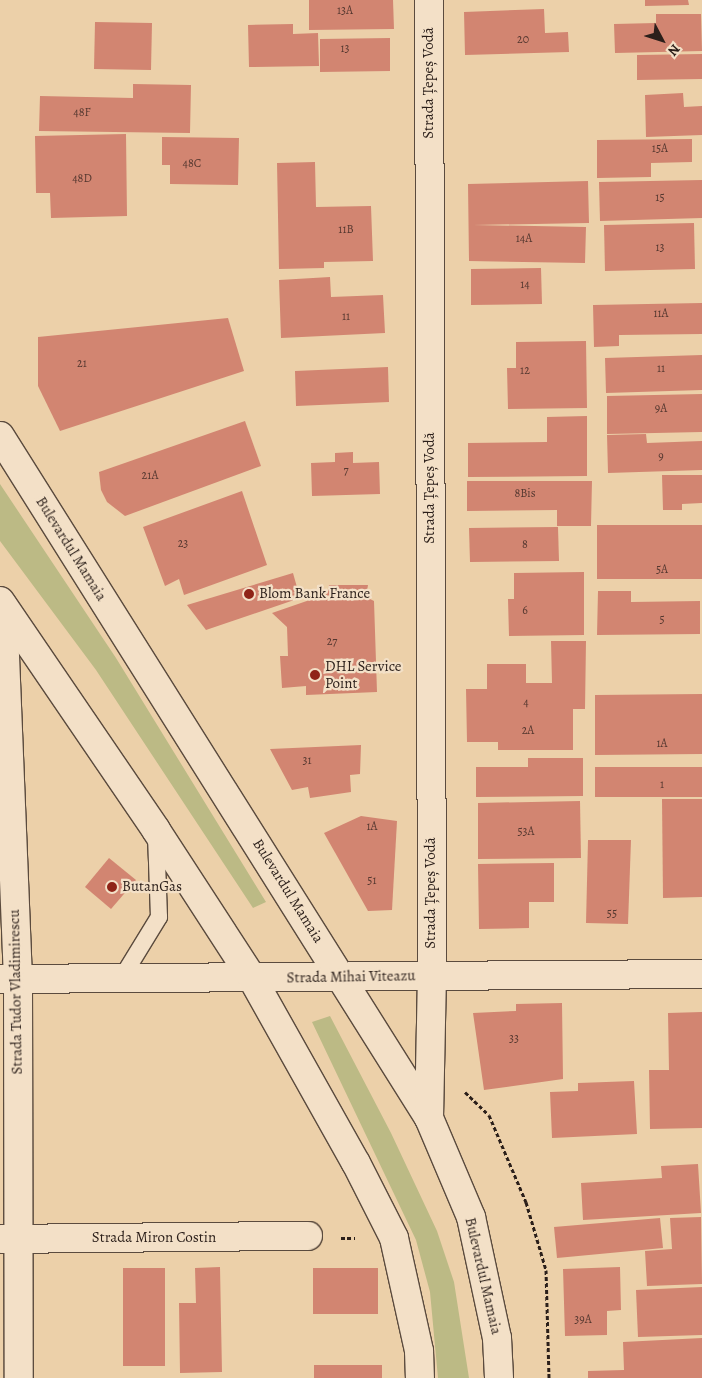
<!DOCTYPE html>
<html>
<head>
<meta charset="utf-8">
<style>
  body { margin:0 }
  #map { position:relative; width:702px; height:1378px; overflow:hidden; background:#ecd0a9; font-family:Alegreya,serif }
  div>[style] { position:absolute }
  .green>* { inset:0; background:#bcba85 }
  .building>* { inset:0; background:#d28571 }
  .path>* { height:3px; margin-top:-1.5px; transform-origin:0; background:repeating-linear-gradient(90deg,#2b1f1a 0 4px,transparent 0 6.5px) }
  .roads { filter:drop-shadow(1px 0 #5b4b3e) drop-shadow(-1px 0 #5b4b3e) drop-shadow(0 1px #5b4b3e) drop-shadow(0 -1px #5b4b3e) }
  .service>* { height:16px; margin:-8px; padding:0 8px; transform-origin:8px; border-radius:8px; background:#f3e0c7 }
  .minor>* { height:28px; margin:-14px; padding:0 14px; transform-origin:14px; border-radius:14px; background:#f3e0c7 }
  .tertiary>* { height:28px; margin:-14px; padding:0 14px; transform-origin:14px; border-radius:14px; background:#f3e0c7 }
  .secondary>* { height:28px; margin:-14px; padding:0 14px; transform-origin:14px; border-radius:14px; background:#f3e0c7 }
  .dots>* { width:14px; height:14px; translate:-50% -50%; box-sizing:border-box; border:2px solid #f3e0c7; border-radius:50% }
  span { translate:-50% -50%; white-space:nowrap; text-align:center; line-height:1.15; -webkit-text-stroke:4.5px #f3e0c7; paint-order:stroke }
  .number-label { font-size:12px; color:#553830 }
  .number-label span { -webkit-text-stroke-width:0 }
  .street-label { font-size:15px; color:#2b1f1a }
  .poi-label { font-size:15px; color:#2b1f1a }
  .left { translate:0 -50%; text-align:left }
  .north { position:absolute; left:637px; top:15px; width:50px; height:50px; -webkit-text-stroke:4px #f3e0c7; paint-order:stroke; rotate:130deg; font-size:14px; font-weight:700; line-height:20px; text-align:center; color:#2b1f1a }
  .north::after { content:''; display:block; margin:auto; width:18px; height:22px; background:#2b1f1a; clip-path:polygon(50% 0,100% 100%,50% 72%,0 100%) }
</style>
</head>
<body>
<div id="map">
  <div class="green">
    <div style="clip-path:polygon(0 484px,116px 658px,266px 902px,253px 908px,96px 670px,0 541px)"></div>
    <div style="clip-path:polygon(330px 1016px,391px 1133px,437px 1231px,454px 1282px,469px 1378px,438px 1378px,430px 1292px,416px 1240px,312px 1022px)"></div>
  </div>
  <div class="building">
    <div style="clip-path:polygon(309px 0,393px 0,394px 29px,309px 30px)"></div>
    <div style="clip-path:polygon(645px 0,688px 0,689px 5px,645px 6px)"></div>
    <div style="clip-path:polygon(544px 9px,545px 33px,568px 32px,569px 52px,465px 55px,464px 12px)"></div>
    <div style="clip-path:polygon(656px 14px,701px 14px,702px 51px,615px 53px,614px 24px,656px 23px)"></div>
    <div style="clip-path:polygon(95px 22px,152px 23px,151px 70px,94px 69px)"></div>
    <div style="clip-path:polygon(293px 24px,293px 34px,318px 33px,319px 66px,249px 67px,248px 25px)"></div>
    <div style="clip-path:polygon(390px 38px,390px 71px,320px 72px,320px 39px)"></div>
    <div style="clip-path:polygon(702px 54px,702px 79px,637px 80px,637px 55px)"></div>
    <div style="clip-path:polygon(133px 84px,191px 85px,190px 133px,39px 131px,40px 96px,133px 98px)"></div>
    <div style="clip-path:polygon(683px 93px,684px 107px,702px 106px,702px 135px,646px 137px,645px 95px)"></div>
    <div style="clip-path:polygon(126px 134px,127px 216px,51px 218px,50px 193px,36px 193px,35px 136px)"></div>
    <div style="clip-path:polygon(162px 137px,239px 138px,238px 185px,170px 184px,170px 165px,162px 165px)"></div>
    <div style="clip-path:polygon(692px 139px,692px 162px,651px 163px,651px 177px,597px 178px,597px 140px)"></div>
    <div style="clip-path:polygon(315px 162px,316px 207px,371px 206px,373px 261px,324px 262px,324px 268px,279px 269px,277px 163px)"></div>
    <div style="clip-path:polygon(702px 180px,702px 218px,600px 221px,599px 182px)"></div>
    <div style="clip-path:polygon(588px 181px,589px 223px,473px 225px,586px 227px,585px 263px,469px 261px,468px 184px)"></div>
    <div style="clip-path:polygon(694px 223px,695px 269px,605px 271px,604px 225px)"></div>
    <div style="clip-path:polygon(541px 268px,542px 304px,471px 305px,471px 269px)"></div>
    <div style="clip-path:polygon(330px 277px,331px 297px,383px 295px,385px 333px,281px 338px,279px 280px)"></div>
    <div style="clip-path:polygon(702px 303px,702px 334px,619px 335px,619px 346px,594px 347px,593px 305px)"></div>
    <div style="clip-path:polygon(228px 318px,244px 371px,60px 431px,38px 386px,38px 337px)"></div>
    <div style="clip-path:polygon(586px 341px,587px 408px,508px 409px,507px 368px,516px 368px,516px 342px)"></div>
    <div style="clip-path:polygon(702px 355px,702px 390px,606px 393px,605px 358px)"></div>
    <div style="clip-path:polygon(388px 367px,389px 402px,296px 406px,295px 371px)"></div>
    <div style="clip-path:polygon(702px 394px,702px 432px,607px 434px,607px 396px)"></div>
    <div style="clip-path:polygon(587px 416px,587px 476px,468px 477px,468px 443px,547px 442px,547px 417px)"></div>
    <div style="clip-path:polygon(245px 421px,261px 466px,125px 516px,107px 502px,101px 490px,99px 472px)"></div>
    <div style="clip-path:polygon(646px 434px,647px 443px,702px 441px,702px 470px,608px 473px,607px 435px)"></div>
    <div style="clip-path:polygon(353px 452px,353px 463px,379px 462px,380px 494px,312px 496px,311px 463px,335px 462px,335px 453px)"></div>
    <div style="clip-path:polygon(662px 475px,702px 475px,702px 503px,682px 504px,682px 510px,663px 510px)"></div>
    <div style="clip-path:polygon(467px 481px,592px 481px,591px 526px,557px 526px,557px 510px,467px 511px)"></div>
    <div style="clip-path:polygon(242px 491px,267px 565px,184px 595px,179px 579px,165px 586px,143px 527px)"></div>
    <div style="clip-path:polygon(597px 525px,702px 525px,702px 579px,597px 579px)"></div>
    <div style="clip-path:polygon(558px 527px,559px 561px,470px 562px,469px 528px)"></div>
    <div style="clip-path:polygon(584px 572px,584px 635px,509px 636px,508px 599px,514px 599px,514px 573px)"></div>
    <div style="clip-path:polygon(293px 573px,300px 598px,206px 630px,187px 605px)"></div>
    <div style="clip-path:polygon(329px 585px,368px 585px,366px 597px,374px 601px,377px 692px,306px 695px,306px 686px,282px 688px,280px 656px,288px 656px,287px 627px,272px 613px,327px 594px)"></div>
    <div style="clip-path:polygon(598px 591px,631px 591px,631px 602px,700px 601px,700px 634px,597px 635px)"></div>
    <div style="clip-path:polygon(551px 641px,586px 641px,585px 709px,573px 709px,573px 750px,498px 750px,498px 742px,467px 742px,466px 689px,487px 689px,487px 664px,526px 664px,526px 683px,552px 683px)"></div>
    <div style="clip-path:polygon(702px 694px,702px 754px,595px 755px,595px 695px)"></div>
    <div style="clip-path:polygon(361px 745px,360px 774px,350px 775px,351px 792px,310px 798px,308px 787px,292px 790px,270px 749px)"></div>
    <div style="clip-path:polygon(528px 758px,583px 758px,583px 796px,476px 797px,476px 767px,528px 767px)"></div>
    <div style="clip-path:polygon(595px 767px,702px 767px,702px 797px,595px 797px)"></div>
    <div style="clip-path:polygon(662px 799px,702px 799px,702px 897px,663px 898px)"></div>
    <div style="clip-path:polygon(580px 801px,581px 858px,478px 859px,478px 803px)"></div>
    <div style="clip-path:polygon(361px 816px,397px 821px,392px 910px,368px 911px,324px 833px)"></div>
    <div style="clip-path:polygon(588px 840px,631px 840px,628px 924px,586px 923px)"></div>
    <div style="clip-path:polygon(109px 858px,136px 880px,111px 909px,85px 887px)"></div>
    <div style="clip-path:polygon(554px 863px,554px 902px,529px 902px,529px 928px,479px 929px,478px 864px)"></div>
    <div style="clip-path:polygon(562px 1003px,563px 1079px,484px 1090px,473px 1013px,516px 1011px,516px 1004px)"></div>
    <div style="clip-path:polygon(702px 1012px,702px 1128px,650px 1129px,649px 1070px,669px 1070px,668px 1013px)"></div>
    <div style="clip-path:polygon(634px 1081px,637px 1134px,552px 1138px,550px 1092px,578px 1091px,578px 1083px)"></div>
    <div style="clip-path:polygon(698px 1164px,701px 1213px,583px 1220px,581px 1183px,662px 1178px,661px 1166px)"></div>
    <div style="clip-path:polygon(701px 1217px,702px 1284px,647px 1286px,645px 1251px,672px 1249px,670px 1218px)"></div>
    <div style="clip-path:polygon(660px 1218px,663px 1248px,557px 1258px,554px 1227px)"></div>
    <div style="clip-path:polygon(220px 1267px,222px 1372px,180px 1373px,179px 1303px,196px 1303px,195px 1268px)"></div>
    <div style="clip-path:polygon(620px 1267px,621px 1310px,607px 1311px,607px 1335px,565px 1336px,563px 1269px)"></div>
    <div style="clip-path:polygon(123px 1268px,165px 1268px,165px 1366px,123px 1366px)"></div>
    <div style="clip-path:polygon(313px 1268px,378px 1268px,378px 1314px,313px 1314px)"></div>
    <div style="clip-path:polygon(702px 1287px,702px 1335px,638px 1337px,636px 1290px)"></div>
    <div style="clip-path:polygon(702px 1338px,702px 1378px,588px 1378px,588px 1371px,624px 1370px,623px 1342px)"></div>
    <div style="clip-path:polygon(314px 1365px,382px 1365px,382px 1378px,314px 1378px)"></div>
  </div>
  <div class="path">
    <div style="left:465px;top:1092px;width:33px;rotate:44deg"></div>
    <div style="left:489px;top:1115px;width:95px;rotate:67deg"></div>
    <div style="left:526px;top:1202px;width:71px;rotate:73.6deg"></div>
    <div style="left:546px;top:1270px;width:108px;rotate:88.4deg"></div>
    <div style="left:341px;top:1238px;width:14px"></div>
  </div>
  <div class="roads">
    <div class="service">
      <div style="left:121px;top:979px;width:73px;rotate:-58.5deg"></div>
      <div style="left:159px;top:917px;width:83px;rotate:-92.1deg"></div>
    </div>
    <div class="minor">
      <div style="left:429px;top:0;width:976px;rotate:89.82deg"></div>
      <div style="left:3px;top:606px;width:373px;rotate:87.7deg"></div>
      <div style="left:18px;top:979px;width:399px;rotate:89.9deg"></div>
      <div style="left:1px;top:1239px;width:307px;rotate:-0.6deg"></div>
    </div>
    <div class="tertiary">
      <div style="left:0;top:979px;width:702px;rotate:-0.41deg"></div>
    </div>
    <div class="secondary">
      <div style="left:0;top:436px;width:806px;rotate:57.83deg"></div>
      <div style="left:429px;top:1118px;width:108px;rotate:67deg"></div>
      <div style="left:471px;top:1217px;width:124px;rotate:77.9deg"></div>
      <div style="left:497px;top:1338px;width:40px;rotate:87.1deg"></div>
      <div style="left:0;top:601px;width:277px;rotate:55.7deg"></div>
      <div style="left:156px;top:830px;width:176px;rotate:57deg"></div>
      <div style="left:252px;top:978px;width:212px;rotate:60.7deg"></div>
      <div style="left:356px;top:1163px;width:84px;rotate:63.1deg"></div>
      <div style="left:394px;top:1238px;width:116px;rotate:77.5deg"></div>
      <div style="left:419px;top:1351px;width:27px;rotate:88deg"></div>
      <div style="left:429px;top:1118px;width:142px;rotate:-88.8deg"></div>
    </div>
  </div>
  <div class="dots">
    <div style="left:249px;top:594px;background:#8f2418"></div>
    <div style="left:315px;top:675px;background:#8f2418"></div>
    <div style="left:112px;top:887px;background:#8f2418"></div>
  </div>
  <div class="number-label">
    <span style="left:345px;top:11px">13A</span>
    <span style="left:523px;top:40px">20</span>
    <span style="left:345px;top:49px">13</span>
    <span style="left:82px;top:113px">48F</span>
    <span style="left:660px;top:149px">15A</span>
    <span style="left:192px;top:164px">48C</span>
    <span style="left:82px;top:179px">48D</span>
    <span style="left:660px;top:198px">15</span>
    <span style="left:346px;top:230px">11B</span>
    <span style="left:524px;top:239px">14A</span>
    <span style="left:660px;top:248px">13</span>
    <span style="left:525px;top:285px">14</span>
    <span style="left:661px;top:314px">11A</span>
    <span style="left:346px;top:317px">11</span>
    <span style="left:82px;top:364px">21</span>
    <span style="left:661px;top:369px">11</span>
    <span style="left:525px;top:371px">12</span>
    <span style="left:661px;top:409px">9A</span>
    <span style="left:661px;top:457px">9</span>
    <span style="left:346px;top:471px">7</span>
    <span style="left:150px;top:476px">21A</span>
    <span style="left:525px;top:494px">8Bis</span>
    <span style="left:183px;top:544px">23</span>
    <span style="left:525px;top:545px">8</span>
    <span style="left:662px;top:570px">5A</span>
    <span style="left:525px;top:611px">6</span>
    <span style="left:662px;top:620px">5</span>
    <span style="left:332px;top:642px">27</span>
    <span style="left:526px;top:703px">4</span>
    <span style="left:528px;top:731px">2A</span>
    <span style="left:662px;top:744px">1A</span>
    <span style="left:307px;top:761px">31</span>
    <span style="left:662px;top:785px">1</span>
    <span style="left:372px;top:827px">1A</span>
    <span style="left:526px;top:832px">53A</span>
    <span style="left:372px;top:881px">51</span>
    <span style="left:612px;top:914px">55</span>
    <span style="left:514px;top:1039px">33</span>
    <span style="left:583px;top:1320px">39A</span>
  </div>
  <div class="street-label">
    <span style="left:429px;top:83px;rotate:-90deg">Strada Țepeș Vodă</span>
    <span style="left:430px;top:488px;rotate:-90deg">Strada Țepeș Vodă</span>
    <span style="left:71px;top:549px;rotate:58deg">Bulevardul Mamaia</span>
    <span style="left:288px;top:891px;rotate:58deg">Bulevardul Mamaia</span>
    <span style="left:431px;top:893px;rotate:-90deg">Strada Țepeș Vodă</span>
    <span style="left:351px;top:977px;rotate:-1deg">Strada Mihai Viteazu</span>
    <span style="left:16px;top:992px;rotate:-91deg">Strada Tudor Vladimirescu</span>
    <span style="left:154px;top:1238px">Strada Miron Costin</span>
    <span style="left:483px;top:1276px;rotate:77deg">Bulevardul Mamaia</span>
  </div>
  <div class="poi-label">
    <span class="left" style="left:259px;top:594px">Blom Bank France</span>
    <span class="left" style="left:325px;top:675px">DHL Service<br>Point</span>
    <span class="left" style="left:122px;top:887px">ButanGas</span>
  </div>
  <div class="north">N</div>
</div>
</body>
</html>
